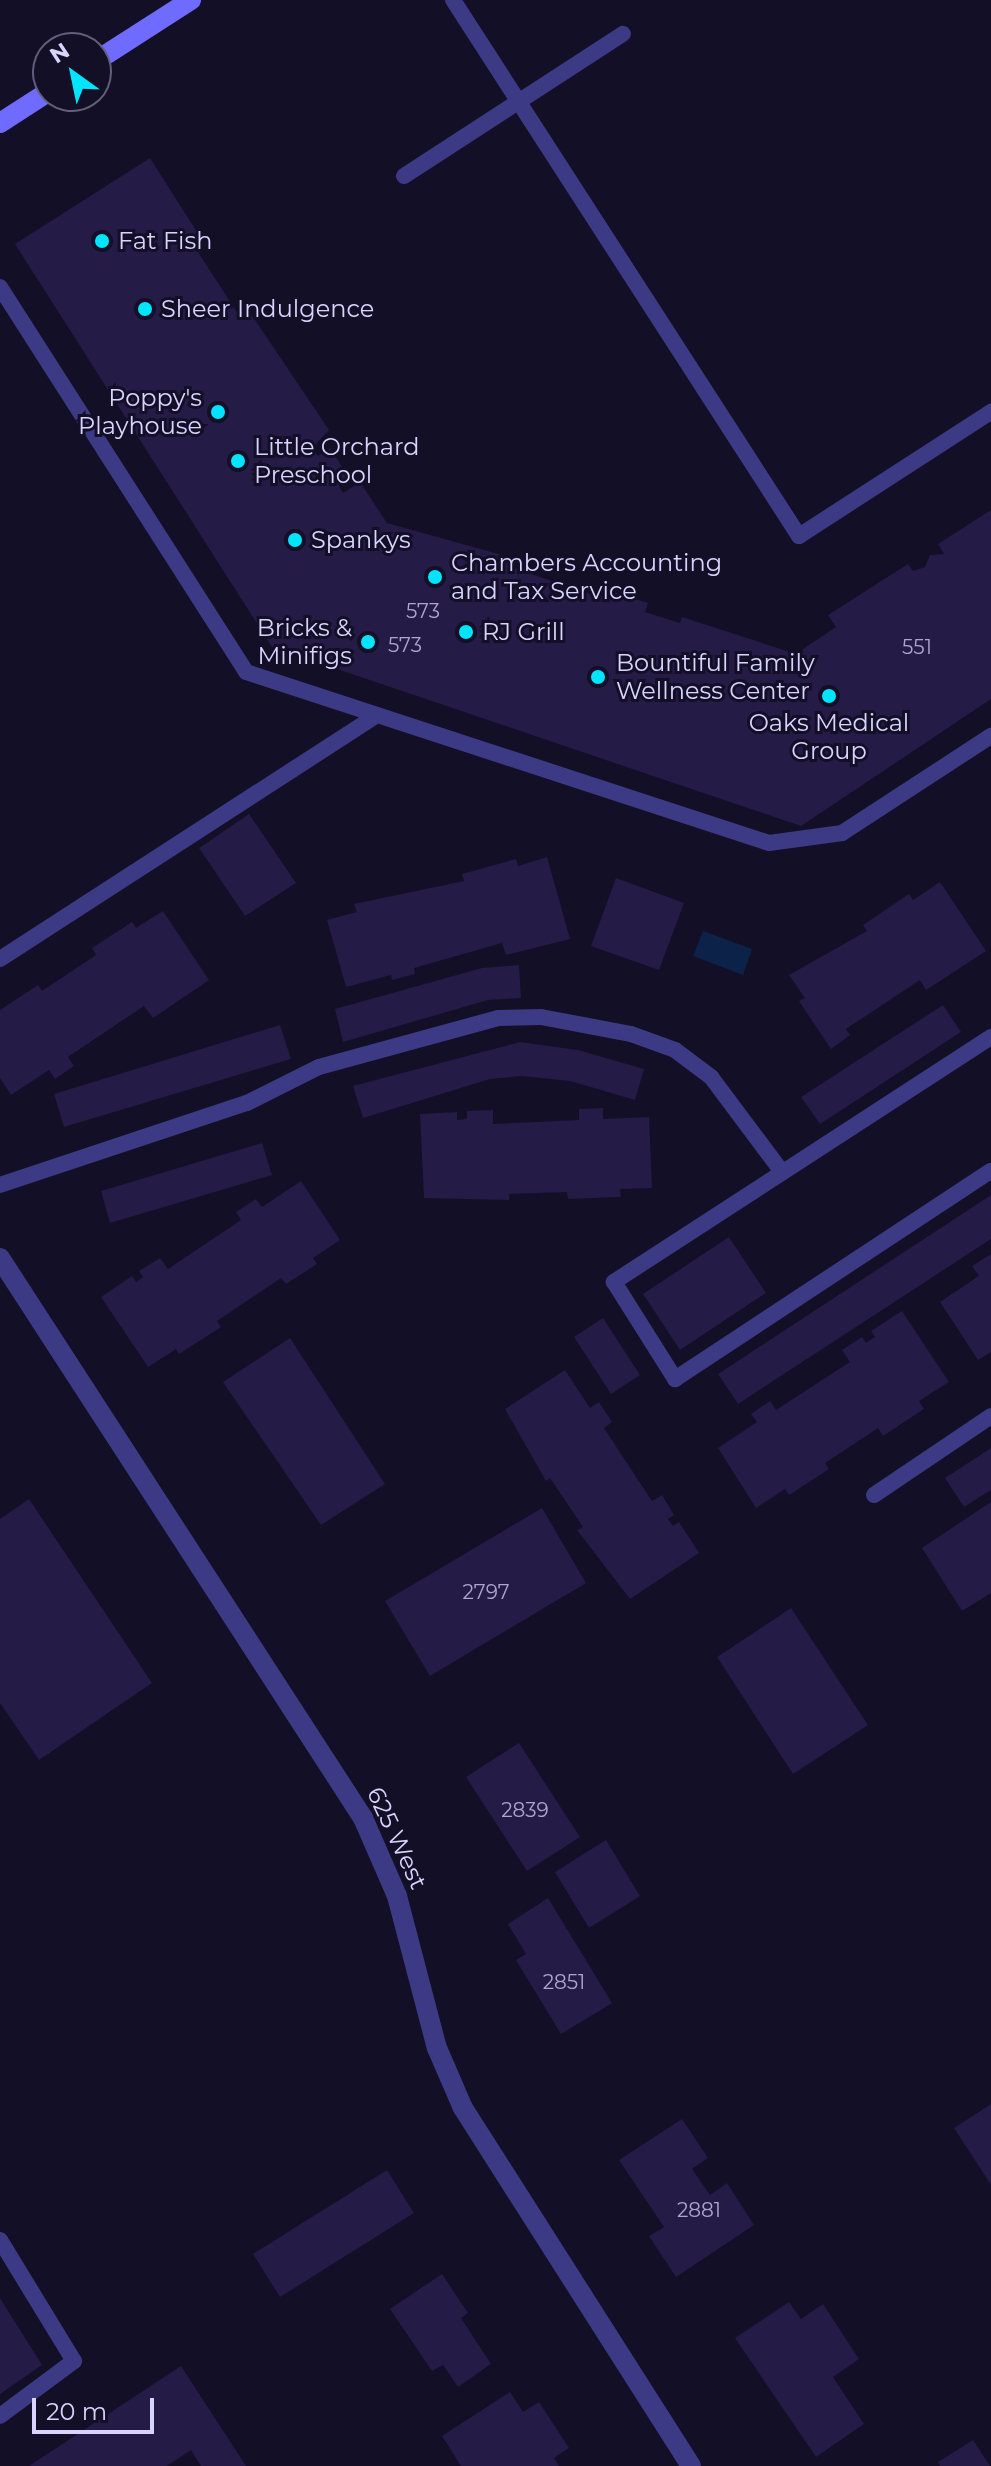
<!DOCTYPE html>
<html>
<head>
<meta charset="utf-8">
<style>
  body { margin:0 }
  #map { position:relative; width:991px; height:2466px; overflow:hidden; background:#130f26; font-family:Montserrat,sans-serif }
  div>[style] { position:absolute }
  .water>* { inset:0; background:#0c2248 }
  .building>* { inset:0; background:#241b47 }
  .service>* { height:16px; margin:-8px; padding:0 8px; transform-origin:8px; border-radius:8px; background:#3d3a85 }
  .minor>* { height:20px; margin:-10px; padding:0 10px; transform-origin:10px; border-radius:10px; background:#3d3a85 }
  .secondary>* { height:20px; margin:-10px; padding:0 10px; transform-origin:10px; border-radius:10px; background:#6f6bff }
  .dots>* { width:22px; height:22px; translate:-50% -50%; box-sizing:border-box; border:4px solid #130f26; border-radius:50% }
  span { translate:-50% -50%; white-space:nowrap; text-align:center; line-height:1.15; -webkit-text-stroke:6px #130f26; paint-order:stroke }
  .number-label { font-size:20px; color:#aca6d1 }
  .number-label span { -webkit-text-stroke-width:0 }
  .poi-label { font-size:24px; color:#d9d4ff }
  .left { translate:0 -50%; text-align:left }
  .right { translate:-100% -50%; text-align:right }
  .street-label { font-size:24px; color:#d9d4ff }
  .north { position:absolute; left:32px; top:32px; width:80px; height:80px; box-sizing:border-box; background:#130f26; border:2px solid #625e7d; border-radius:50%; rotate:327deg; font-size:22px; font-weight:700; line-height:32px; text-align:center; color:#d9d4ff }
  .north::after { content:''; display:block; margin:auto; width:28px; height:36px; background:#00e5ff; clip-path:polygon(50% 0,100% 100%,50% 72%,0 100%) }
  .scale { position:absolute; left:32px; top:2398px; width:122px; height:36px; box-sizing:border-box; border:4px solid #d9d4ff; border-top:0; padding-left:10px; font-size:24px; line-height:28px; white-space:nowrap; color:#d9d4ff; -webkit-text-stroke:6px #130f26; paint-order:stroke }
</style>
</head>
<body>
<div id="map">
  <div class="water">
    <div style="clip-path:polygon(703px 931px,752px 949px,743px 975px,693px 956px)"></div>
  </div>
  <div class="building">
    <div style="clip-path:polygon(150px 158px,197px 232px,189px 238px,238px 314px,247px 308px,329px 430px,313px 447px,318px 456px,330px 448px,350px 479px,339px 486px,343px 493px,360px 482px,387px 523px,516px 559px,513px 568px,600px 597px,603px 589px,648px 603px,645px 612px,680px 623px,682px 617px,796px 654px,836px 627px,828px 615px,908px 564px,913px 571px,925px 567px,930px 555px,944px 554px,938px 544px,991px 510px,991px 699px,801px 826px,272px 647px,15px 244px)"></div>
    <div style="clip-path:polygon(249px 814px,296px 883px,245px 916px,199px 848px)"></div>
    <div style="clip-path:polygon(547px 857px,570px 939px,506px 955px,502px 943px,414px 968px,415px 974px,392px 980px,391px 975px,346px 987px,327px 920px,357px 912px,354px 904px,464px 881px,462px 874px,516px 859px,518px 866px)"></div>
    <div style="clip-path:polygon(616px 878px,684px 903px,659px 970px,591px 946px)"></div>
    <div style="clip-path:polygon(940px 882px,986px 951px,926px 990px,920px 980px,846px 1029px,850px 1035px,831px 1049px,799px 1001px,805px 998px,789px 975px,867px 931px,863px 925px,909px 894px,913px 900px)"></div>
    <div style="clip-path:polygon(163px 911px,209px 980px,153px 1018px,144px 1006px,68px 1057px,74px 1066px,55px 1079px,49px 1070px,11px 1095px,0 1078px,0 1010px,38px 985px,42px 991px,96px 955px,92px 948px,132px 922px,136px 928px)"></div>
    <div style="clip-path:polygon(519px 965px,521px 998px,488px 1000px,343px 1042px,335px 1009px,482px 968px)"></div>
    <div style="clip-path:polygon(943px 1005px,961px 1032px,820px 1124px,801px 1097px)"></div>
    <div style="clip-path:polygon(280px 1025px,291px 1059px,64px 1127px,54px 1094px)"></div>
    <div style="clip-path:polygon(520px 1042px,578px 1050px,644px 1069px,635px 1100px,570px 1081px,522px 1076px,490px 1079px,363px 1118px,353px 1086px)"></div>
    <div style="clip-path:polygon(603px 1108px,603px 1119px,649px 1117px,652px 1188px,620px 1189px,621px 1197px,568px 1199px,567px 1192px,509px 1194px,509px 1200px,424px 1198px,420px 1114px,457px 1112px,457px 1120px,467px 1119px,467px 1111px,493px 1110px,493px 1124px,579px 1120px,579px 1109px)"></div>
    <div style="clip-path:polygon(262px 1143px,272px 1175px,110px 1223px,101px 1191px)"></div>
    <div style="clip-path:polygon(301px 1181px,340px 1240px,313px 1258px,317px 1264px,286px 1284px,281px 1278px,217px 1321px,221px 1327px,179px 1354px,176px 1349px,148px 1367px,101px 1297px,132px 1276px,136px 1282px,143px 1277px,139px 1271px,160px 1258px,168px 1269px,241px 1220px,236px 1212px,256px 1199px,262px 1207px)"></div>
    <div style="clip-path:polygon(991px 1195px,991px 1239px,738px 1404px,718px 1374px)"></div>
    <div style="clip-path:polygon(729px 1237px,766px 1293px,680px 1350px,643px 1294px)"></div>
    <div style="clip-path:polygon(991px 1254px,991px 1352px,978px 1360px,940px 1302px,979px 1276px,972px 1266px)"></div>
    <div style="clip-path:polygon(902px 1311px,949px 1382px,919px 1401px,924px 1409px,883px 1436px,878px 1428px,825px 1463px,829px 1469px,789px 1495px,785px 1489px,756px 1508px,718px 1448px,757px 1422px,751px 1414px,770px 1401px,776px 1410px,850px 1362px,842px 1350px,862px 1337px,866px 1343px,875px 1337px,871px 1331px)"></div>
    <div style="clip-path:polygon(603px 1318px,640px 1375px,611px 1394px,574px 1337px)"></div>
    <div style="clip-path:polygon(290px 1338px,385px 1484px,321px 1525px,223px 1382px)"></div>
    <div style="clip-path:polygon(565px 1370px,590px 1408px,599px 1402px,612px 1422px,604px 1428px,652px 1501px,662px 1495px,674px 1515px,668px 1519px,673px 1526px,679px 1522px,699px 1553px,630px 1599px,577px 1530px,583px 1527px,550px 1478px,546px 1481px,505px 1409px)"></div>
    <div style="clip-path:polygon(991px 1448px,991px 1490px,964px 1507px,945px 1478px)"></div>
    <div style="clip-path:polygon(29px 1499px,152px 1683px,39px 1760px,0 1703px,0 1519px)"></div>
    <div style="clip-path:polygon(991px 1502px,991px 1593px,962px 1611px,922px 1548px)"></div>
    <div style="clip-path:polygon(542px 1508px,586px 1583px,430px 1676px,385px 1601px)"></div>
    <div style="clip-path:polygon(791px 1608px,868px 1725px,793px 1774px,717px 1657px)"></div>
    <div style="clip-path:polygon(519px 1743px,580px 1837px,527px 1871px,466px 1777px)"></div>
    <div style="clip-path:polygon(606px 1840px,640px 1896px,589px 1928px,555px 1872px)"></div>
    <div style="clip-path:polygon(548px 1898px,612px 2003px,561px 2034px,516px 1960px,526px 1954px,508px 1924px)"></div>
    <div style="clip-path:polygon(991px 2104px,991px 2185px,954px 2128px)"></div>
    <div style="clip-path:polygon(682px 2119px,708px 2158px,692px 2169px,710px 2195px,727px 2183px,754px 2225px,676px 2277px,649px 2236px,664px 2227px,619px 2160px)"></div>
    <div style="clip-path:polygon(387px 2170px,414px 2213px,280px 2297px,253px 2254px)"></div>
    <div style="clip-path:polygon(442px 2274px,468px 2313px,461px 2318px,491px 2364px,458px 2387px,443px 2365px,432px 2371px,390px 2309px)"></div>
    <div style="clip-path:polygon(0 2298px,42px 2365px,0 2394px)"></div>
    <div style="clip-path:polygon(789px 2302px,801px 2319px,823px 2304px,859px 2359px,833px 2377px,864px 2424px,816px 2457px,735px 2338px)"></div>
    <div style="clip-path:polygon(181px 2366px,246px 2466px,201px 2466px,191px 2450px,167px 2466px,29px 2466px)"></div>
    <div style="clip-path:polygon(510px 2392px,523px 2412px,539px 2402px,569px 2448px,554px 2458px,559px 2466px,461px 2466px,442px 2436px)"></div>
    <div style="clip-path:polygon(973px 2440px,990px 2466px,940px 2466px,938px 2462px)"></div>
  </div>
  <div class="service">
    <div style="left:453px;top:0;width:638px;rotate:57.16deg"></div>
    <div style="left:799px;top:536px;width:229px;rotate:-32.9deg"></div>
    <div style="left:404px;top:176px;width:261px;rotate:-33deg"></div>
    <div style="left:0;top:287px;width:457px;rotate:57.4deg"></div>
    <div style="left:246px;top:672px;width:550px;rotate:18.11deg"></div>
    <div style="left:769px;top:843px;width:74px;rotate:-7.8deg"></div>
    <div style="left:842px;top:833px;width:178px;rotate:-33.1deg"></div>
    <div style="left:0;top:959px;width:449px;rotate:-32.9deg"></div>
    <div style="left:991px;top:1037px;width:450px;rotate:147deg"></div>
    <div style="left:614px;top:1282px;width:115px;rotate:57.8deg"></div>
    <div style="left:675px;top:1379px;width:378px;rotate:-33.4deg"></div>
    <div style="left:0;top:1185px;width:260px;rotate:-18.4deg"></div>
    <div style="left:247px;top:1103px;width:80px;rotate:-26.6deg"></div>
    <div style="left:319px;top:1067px;width:186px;rotate:-15.3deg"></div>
    <div style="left:498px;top:1018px;width:43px;rotate:-1.3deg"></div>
    <div style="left:541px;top:1017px;width:92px;rotate:10.7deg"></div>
    <div style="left:631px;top:1034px;width:47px;rotate:20deg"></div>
    <div style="left:675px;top:1050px;width:45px;rotate:36.9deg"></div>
    <div style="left:711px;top:1077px;width:119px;rotate:53.2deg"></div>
    <div style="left:874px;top:1495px;width:141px;rotate:-34deg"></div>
    <div style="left:0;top:2240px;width:142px;rotate:58.6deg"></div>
    <div style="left:74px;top:2361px;width:92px;rotate:143.4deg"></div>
  </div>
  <div class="minor">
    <div style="left:0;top:1258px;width:667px;rotate:57.05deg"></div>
    <div style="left:363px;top:1818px;width:85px;rotate:66.4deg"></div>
    <div style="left:397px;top:1896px;width:157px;rotate:75.3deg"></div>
    <div style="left:437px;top:2048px;width:65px;rotate:66.6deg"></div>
    <div style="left:463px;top:2108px;width:424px;rotate:57.5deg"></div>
  </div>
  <div class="secondary">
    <div style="left:96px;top:61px;width:113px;rotate:-32.7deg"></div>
    <div style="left:0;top:123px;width:57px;rotate:-32.9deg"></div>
  </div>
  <div class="dots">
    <div style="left:102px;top:241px;background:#00e5ff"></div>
    <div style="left:145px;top:309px;background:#00e5ff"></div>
    <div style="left:218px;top:412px;background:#00e5ff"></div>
    <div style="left:238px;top:461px;background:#00e5ff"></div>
    <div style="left:295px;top:540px;background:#00e5ff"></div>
    <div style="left:435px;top:577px;background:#00e5ff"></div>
    <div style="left:466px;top:632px;background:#00e5ff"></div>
    <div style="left:368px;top:642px;background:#00e5ff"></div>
    <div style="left:598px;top:677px;background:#00e5ff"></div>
    <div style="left:829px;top:696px;background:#00e5ff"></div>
  </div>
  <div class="number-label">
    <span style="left:423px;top:611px">573</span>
    <span style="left:405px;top:645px">573</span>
    <span style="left:917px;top:647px">551</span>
    <span style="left:486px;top:1592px">2797</span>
    <span style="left:525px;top:1810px">2839</span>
    <span style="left:564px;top:1982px">2851</span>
    <span style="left:699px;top:2210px">2881</span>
  </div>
  <div class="poi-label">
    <span class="left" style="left:118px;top:241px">Fat Fish</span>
    <span class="left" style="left:161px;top:309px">Sheer Indulgence</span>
    <span class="right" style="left:202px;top:412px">Poppy's<br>Playhouse</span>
    <span class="left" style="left:254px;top:461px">Little Orchard<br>Preschool</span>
    <span class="left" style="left:311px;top:540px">Spankys</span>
    <span class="left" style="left:451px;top:577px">Chambers Accounting<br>and Tax Service</span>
    <span class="right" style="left:352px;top:642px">Bricks &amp;<br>Minifigs</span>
    <span class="left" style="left:482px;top:632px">RJ Grill</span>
    <span class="left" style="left:616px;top:677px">Bountiful Family<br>Wellness Center</span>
    <span style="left:829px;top:737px">Oaks Medical<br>Group</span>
  </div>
  <div class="street-label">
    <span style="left:397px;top:1838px;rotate:65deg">625 West</span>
  </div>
  <div class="north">N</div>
  <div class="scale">20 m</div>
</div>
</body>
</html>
